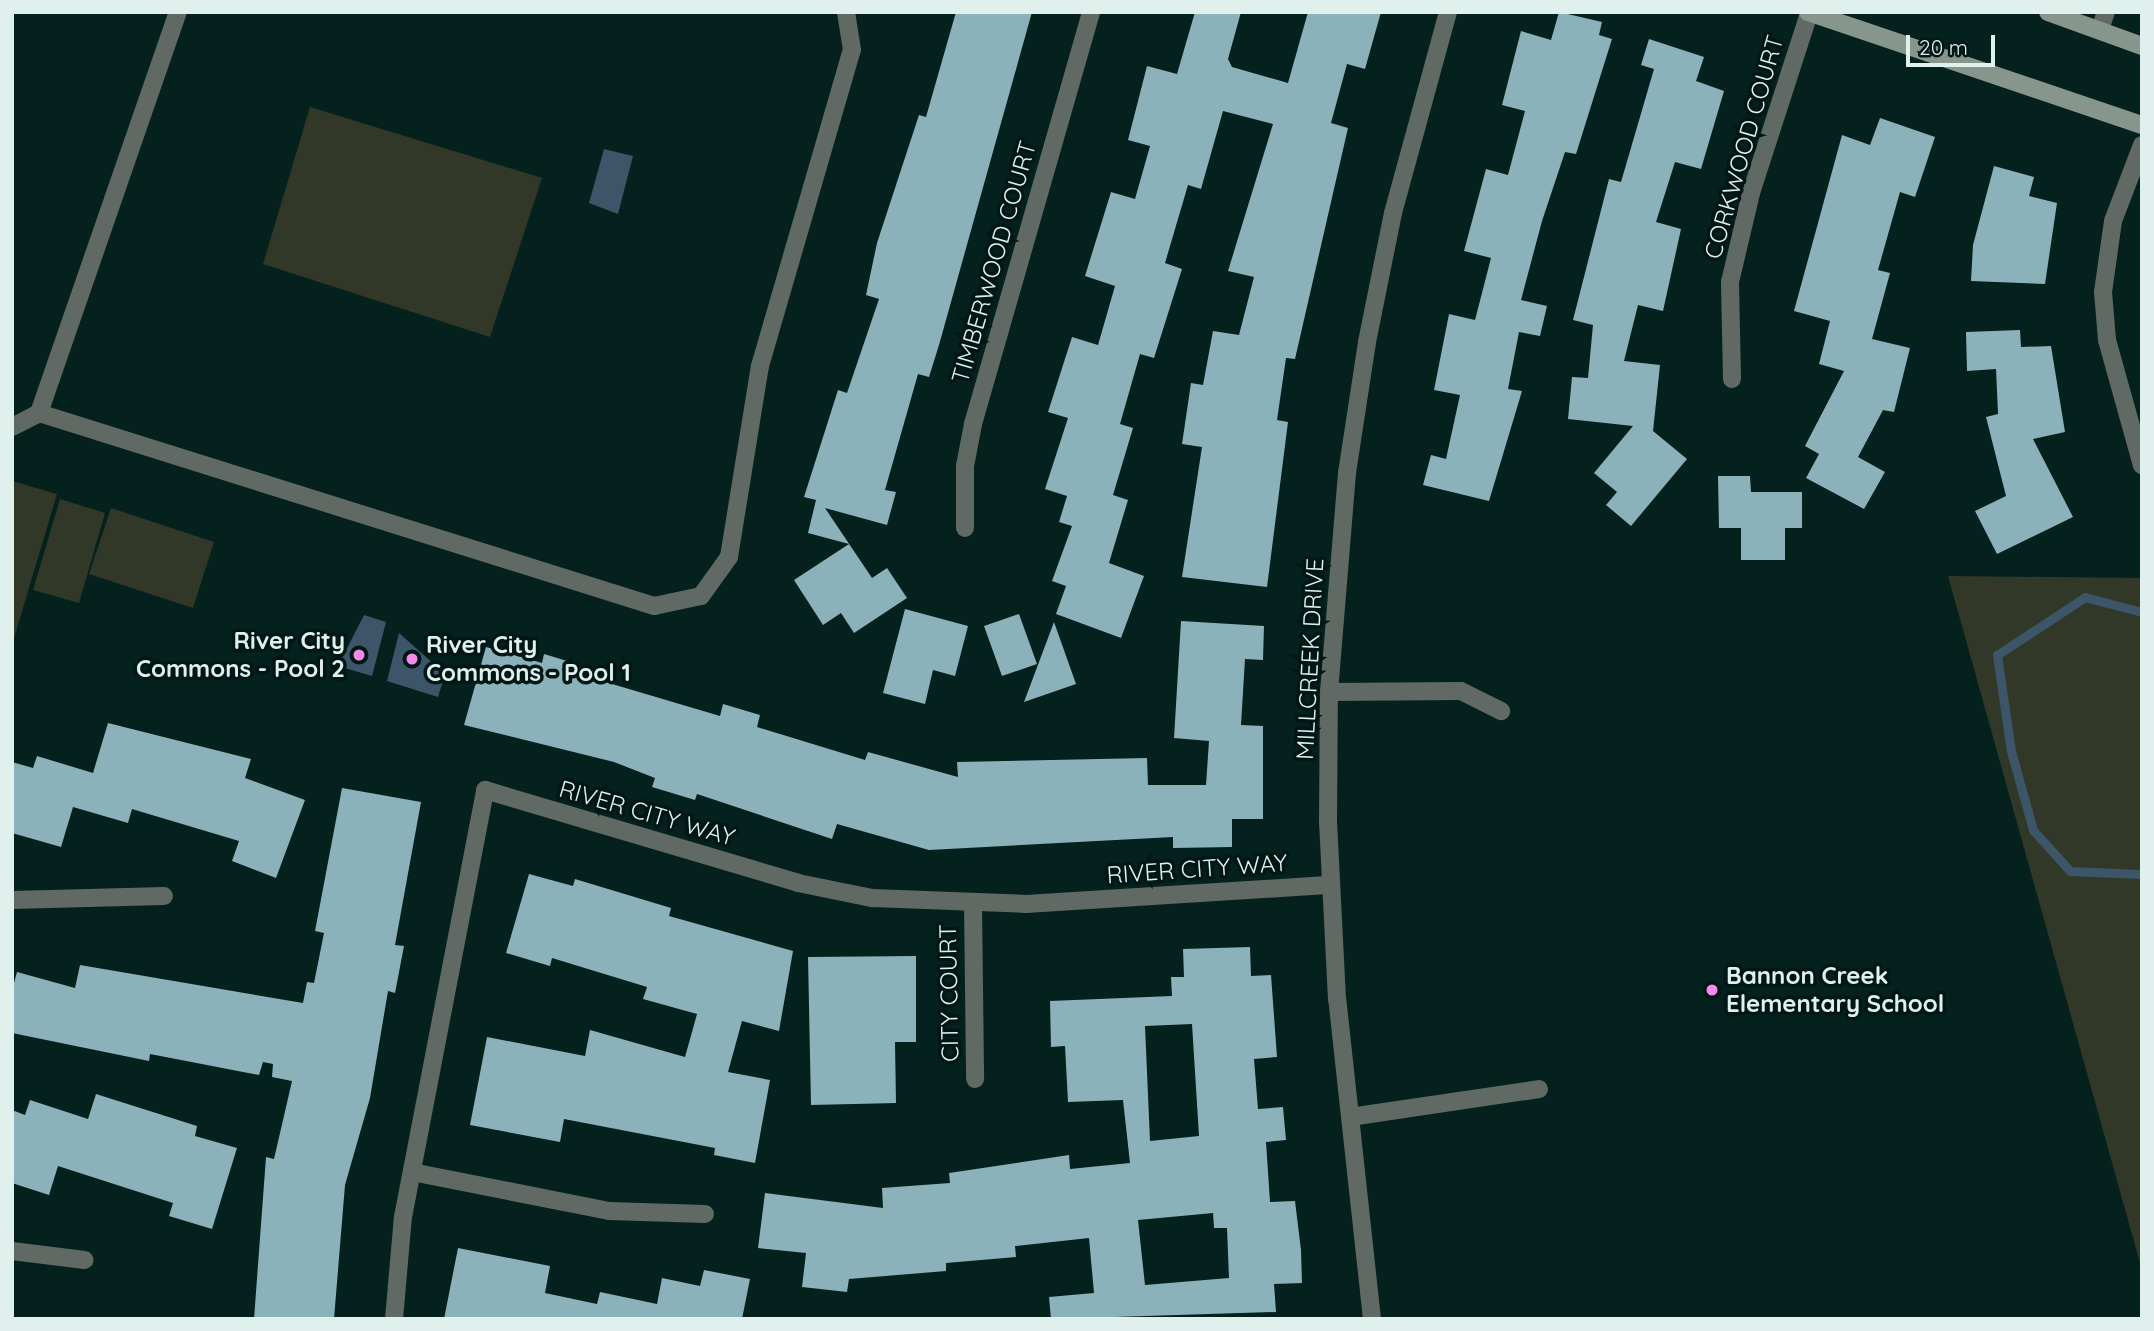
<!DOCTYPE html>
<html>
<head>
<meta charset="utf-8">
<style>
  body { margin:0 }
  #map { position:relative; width:2154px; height:1331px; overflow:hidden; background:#05211e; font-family:Quicksand,sans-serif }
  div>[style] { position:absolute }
  .green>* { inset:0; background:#313827 }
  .water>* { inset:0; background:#3d5568 }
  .stream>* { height:9px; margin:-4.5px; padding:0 4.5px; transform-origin:4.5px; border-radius:4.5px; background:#3d5568 }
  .building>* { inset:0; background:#8bb1bb }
  .lane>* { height:18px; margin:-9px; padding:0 9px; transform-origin:9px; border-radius:9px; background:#606963 }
  .street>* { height:18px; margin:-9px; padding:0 9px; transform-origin:9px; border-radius:9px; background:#606963 }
  .secondary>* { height:18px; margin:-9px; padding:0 9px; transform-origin:9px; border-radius:9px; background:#87968c }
  .dots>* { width:19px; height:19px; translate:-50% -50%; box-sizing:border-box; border:4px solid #001715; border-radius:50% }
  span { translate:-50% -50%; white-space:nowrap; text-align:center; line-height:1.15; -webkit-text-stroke:7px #001715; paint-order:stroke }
  .street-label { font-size:24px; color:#e0f0ed }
  .poi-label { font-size:24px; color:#e0f0ed; font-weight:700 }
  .right { translate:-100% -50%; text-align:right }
  .left { translate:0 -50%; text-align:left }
  .frame { position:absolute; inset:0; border:14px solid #e0f0ed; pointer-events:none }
  .scale { position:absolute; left:1906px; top:35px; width:89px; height:32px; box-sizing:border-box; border:4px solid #e0f0ed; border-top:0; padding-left:9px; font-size:21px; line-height:24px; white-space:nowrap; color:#e0f0ed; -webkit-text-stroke:5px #001715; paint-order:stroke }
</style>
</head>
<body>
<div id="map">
  <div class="green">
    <div style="clip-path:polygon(310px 107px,542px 178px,490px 337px,263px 264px)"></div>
    <div style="clip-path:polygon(12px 481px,57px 494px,12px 645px)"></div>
    <div style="clip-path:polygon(60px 499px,105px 513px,79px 603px,33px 590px)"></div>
    <div style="clip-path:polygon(111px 508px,214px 542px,193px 608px,89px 574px)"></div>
    <div style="clip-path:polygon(1948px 576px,2142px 578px,2142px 1270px)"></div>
  </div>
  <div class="water">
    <div style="clip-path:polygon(604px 149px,633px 156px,618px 214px,589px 203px)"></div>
    <div style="clip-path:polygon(364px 615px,386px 622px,372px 676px,338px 666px)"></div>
    <div style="clip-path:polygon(399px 633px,445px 674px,438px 697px,387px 681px)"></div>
  </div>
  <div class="stream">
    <div style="left:2142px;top:612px;width:59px;rotate:-165.3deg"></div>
    <div style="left:2085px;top:597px;width:105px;rotate:146.6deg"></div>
    <div style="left:1997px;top:655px;width:97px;rotate:81.7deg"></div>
    <div style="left:2011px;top:751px;width:82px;rotate:74.4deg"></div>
    <div style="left:2033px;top:830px;width:55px;rotate:47.9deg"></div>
    <div style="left:2070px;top:871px;width:72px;rotate:2.4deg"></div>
  </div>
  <div class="building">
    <div style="clip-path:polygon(956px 12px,1032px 12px,939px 345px,929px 377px,918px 374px,885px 490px,896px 492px,887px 525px,825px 508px,872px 578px,887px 568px,907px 598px,854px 633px,841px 613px,823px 625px,794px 580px,849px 544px,808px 533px,816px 500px,804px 497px,838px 390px,847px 393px,879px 299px,866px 295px,877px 243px,919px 115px,926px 117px)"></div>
    <div style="clip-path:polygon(1195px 12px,1241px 12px,1228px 59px,1232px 67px,1288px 83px,1308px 12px,1381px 12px,1365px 69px,1347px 64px,1331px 123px,1348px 128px,1295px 359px,1286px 358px,1277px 420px,1288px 422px,1267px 587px,1182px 577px,1202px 447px,1182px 444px,1191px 383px,1203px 385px,1213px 331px,1239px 335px,1254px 277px,1228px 271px,1273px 124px,1223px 111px,1201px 189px,1188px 185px,1165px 263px,1182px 269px,1154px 358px,1140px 354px,1120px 424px,1133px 428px,1113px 495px,1128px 500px,1109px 563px,1144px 576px,1121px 638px,1056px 614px,1066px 586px,1052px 581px,1072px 526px,1059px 522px,1067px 496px,1045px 489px,1068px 418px,1048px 412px,1072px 337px,1098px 345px,1115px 286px,1085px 276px,1111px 192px,1135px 199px,1150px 146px,1128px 140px,1147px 66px,1177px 74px)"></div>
    <div style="clip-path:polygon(1559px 12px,1602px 22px,1599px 35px,1612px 39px,1576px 154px,1565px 152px,1542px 221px,1521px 300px,1547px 306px,1540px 336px,1519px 332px,1508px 389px,1522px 391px,1489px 501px,1423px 485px,1431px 455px,1446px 459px,1460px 395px,1434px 390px,1449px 314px,1475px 320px,1491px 258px,1464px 251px,1486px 169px,1508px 175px,1525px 111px,1502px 105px,1521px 31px,1551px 40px)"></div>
    <div style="clip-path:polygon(1649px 39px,1704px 57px,1696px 81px,1724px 91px,1701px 169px,1675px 162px,1656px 222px,1681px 229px,1663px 311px,1638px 305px,1624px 361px,1660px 365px,1653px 431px,1687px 459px,1631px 526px,1606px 505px,1617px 492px,1594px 473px,1633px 426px,1568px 419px,1572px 377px,1588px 378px,1593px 325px,1573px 320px,1609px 179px,1621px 182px,1654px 69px,1641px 65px)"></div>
    <div style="clip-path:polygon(1880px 118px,1935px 137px,1915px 197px,1900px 192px,1878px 270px,1890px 273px,1872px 339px,1910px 348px,1894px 412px,1883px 410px,1858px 457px,1885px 472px,1864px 509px,1806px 478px,1819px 454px,1805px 446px,1844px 371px,1819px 364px,1830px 321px,1794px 311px,1842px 135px,1870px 145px)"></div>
    <div style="clip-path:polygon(1994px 166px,2034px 177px,2029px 196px,2057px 203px,2045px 284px,1971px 281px,1973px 245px)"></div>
    <div style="clip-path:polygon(2020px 330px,2021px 347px,2051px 346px,2065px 432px,2033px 439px,2073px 517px,1997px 554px,1975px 511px,2006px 496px,1986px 417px,1998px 414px,1996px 369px,1967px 371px,1966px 332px)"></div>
    <div style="clip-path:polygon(1718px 476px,1750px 476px,1751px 492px,1802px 492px,1802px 528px,1785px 528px,1785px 560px,1741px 560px,1741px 528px,1719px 528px)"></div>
    <div style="clip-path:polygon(905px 609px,968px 626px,955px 676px,933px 670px,925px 704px,883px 693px)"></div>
    <div style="clip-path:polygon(1019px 614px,1037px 664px,1002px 676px,984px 626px)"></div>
    <div style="clip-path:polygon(1181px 621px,1264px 626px,1263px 660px,1245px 659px,1241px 725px,1263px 726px,1263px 819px,1232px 819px,1232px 847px,1173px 848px,1173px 837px,929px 850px,837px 824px,832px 839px,697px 794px,695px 800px,652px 787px,655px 778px,614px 762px,464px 725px,486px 647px,542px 663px,544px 654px,577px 664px,575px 673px,720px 716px,723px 704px,760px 715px,757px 727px,865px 760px,868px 752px,958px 777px,957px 762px,1147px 758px,1148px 785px,1206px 785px,1209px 741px,1174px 738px)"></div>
    <div style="clip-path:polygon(1054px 622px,1076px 684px,1024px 702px)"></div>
    <div style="clip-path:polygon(108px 723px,251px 759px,245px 778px,305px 800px,276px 878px,232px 861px,239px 841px,132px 809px,128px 823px,73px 807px,61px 847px,12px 833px,12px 762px,33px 768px,37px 756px,93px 773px)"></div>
    <div style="clip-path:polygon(342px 788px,421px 802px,395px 945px,404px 946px,395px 993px,388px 991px,370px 1098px,345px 1185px,334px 1319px,254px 1319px,266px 1157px,274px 1159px,292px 1081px,272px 1077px,273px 1064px,263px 1062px,259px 1075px,150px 1054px,149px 1061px,12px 1033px,12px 990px,17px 972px,75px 988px,80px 965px,303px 1003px,307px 982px,314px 983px,324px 933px,315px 931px)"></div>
    <div style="clip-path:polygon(529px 874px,573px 886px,575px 879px,671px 908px,669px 916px,793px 951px,779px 1031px,742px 1021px,728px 1072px,770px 1080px,755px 1163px,714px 1155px,715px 1148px,564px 1119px,560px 1142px,470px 1125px,487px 1037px,585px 1056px,590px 1030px,685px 1057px,697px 1014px,643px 999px,647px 987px,552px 958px,550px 966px,506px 953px)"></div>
    <div style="clip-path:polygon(evenodd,1250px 947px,1251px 976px,1271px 975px,1277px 1057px,1254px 1059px,1258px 1109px,1283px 1107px,1286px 1140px,1266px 1142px,1270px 1202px,1295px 1201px,1301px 1250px,1302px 1283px,1274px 1284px,1276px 1312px,1051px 1319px,1049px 1297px,1094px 1293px,1089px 1238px,1015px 1246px,1016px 1257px,946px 1263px,946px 1271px,849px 1279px,847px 1292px,802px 1287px,806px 1253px,758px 1248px,765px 1193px,883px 1208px,882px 1188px,950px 1183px,949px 1173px,1069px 1155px,1070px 1169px,1130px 1163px,1123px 1100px,1068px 1102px,1065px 1046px,1051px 1047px,1050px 1001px,1172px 996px,1171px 977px,1184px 977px,1183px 949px,1250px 947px,1192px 1024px,1199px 1136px,1150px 1141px,1145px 1026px,1192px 1024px,1250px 947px,1213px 1213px,1214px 1228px,1227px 1228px,1229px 1278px,1145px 1285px,1138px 1220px,1213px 1213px)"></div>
    <div style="clip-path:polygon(916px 956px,916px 1042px,895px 1042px,896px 1103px,811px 1105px,808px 957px)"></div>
    <div style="clip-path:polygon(96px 1094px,197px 1126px,195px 1136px,237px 1148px,212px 1229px,169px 1216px,173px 1203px,58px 1166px,49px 1195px,12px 1183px,12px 1110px,25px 1115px,30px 1100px,88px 1119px)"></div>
    <div style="clip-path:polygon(458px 1248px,550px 1266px,545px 1293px,597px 1304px,600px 1292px,657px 1304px,662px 1278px,700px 1286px,704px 1270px,750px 1279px,742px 1319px,444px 1319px)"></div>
  </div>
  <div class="lane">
    <div style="left:2100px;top:30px;width:19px;rotate:-72deg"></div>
    <div style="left:39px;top:413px;width:645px;rotate:17.42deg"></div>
    <div style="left:654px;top:606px;width:48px;rotate:-12deg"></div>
    <div style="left:701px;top:596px;width:48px;rotate:-54.3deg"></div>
    <div style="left:729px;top:557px;width:193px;rotate:-80.8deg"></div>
    <div style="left:760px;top:366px;width:329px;rotate:-73.8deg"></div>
    <div style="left:852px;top:50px;width:38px;rotate:-99deg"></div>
    <div style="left:12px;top:427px;width:30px;rotate:-27deg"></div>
    <div style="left:39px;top:413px;width:424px;rotate:-70.9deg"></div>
    <div style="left:1329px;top:692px;width:132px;rotate:-0.4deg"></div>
    <div style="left:1461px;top:691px;width:45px;rotate:26.6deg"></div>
    <div style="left:1350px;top:1117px;width:191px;rotate:-8.4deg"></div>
    <div style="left:609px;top:1211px;width:96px;rotate:1.8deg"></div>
  </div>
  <div class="street">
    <div style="left:2142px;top:145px;width:81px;rotate:110.9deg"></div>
    <div style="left:2113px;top:221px;width:72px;rotate:98deg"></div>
    <div style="left:2103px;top:292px;width:48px;rotate:85.2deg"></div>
    <div style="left:2107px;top:340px;width:130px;rotate:74.4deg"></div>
    <div style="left:1732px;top:379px;width:97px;rotate:-91.2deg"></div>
    <div style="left:1730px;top:282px;width:91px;rotate:-76.7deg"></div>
    <div style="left:1751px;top:193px;width:189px;rotate:-72.1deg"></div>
    <div style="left:965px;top:528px;width:62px;rotate:-90deg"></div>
    <div style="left:965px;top:466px;width:43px;rotate:-79.2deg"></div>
    <div style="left:973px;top:424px;width:429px;rotate:-74deg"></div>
    <div style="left:12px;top:900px;width:152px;rotate:-1.5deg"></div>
    <div style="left:973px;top:906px;width:173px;rotate:89.3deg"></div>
    <div style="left:412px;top:1172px;width:201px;rotate:11.2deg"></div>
    <div style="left:12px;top:1251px;width:73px;rotate:7.1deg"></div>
    <div style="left:394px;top:1319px;width:102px;rotate:-85deg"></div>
    <div style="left:403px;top:1217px;width:435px;rotate:-79.1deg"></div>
    <div style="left:485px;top:790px;width:327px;rotate:16.5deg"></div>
    <div style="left:798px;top:883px;width:76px;rotate:11.5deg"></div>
    <div style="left:872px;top:898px;width:154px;rotate:2.2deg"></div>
    <div style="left:1026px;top:904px;width:305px;rotate:-3.6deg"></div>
    <div style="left:1372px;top:1319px;width:322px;rotate:-96.2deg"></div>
    <div style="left:1337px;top:999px;width:176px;rotate:-92.9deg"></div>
    <div style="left:1328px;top:823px;width:131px;rotate:-89.6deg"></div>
    <div style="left:1329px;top:692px;width:220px;rotate:-85.3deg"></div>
    <div style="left:1347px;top:473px;width:133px;rotate:-81.3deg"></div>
    <div style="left:1367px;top:342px;width:132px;rotate:-78.6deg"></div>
    <div style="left:1393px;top:213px;width:208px;rotate:-74.7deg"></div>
  </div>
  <div class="secondary">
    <div style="left:1808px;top:12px;width:353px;rotate:18.7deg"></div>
    <div style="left:2048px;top:12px;width:100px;rotate:19.9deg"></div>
  </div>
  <div class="dots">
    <div style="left:359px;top:655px;background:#f888ea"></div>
    <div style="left:412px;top:659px;background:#f888ea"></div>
    <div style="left:1712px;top:990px;background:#f888ea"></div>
  </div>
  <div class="street-label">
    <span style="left:1744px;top:147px;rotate:-74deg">CORKWOOD COURT</span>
    <span style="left:994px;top:262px;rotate:-74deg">TIMBERWOOD COURT</span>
    <span style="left:1310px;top:659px;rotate:-87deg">MILLCREEK DRIVE</span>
    <span style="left:647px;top:813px;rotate:16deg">RIVER CITY WAY</span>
    <span style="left:1197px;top:869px;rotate:-4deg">RIVER CITY WAY</span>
    <span style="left:949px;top:993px;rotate:-91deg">CITY COURT</span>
  </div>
  <div class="poi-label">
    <span class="right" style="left:345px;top:655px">River City<br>Commons - Pool 2</span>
    <span class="left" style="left:426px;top:659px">River City<br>Commons - Pool 1</span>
    <span class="left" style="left:1726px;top:990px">Bannon Creek<br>Elementary School</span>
  </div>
  <div class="frame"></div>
  <div class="scale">20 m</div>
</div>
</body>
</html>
